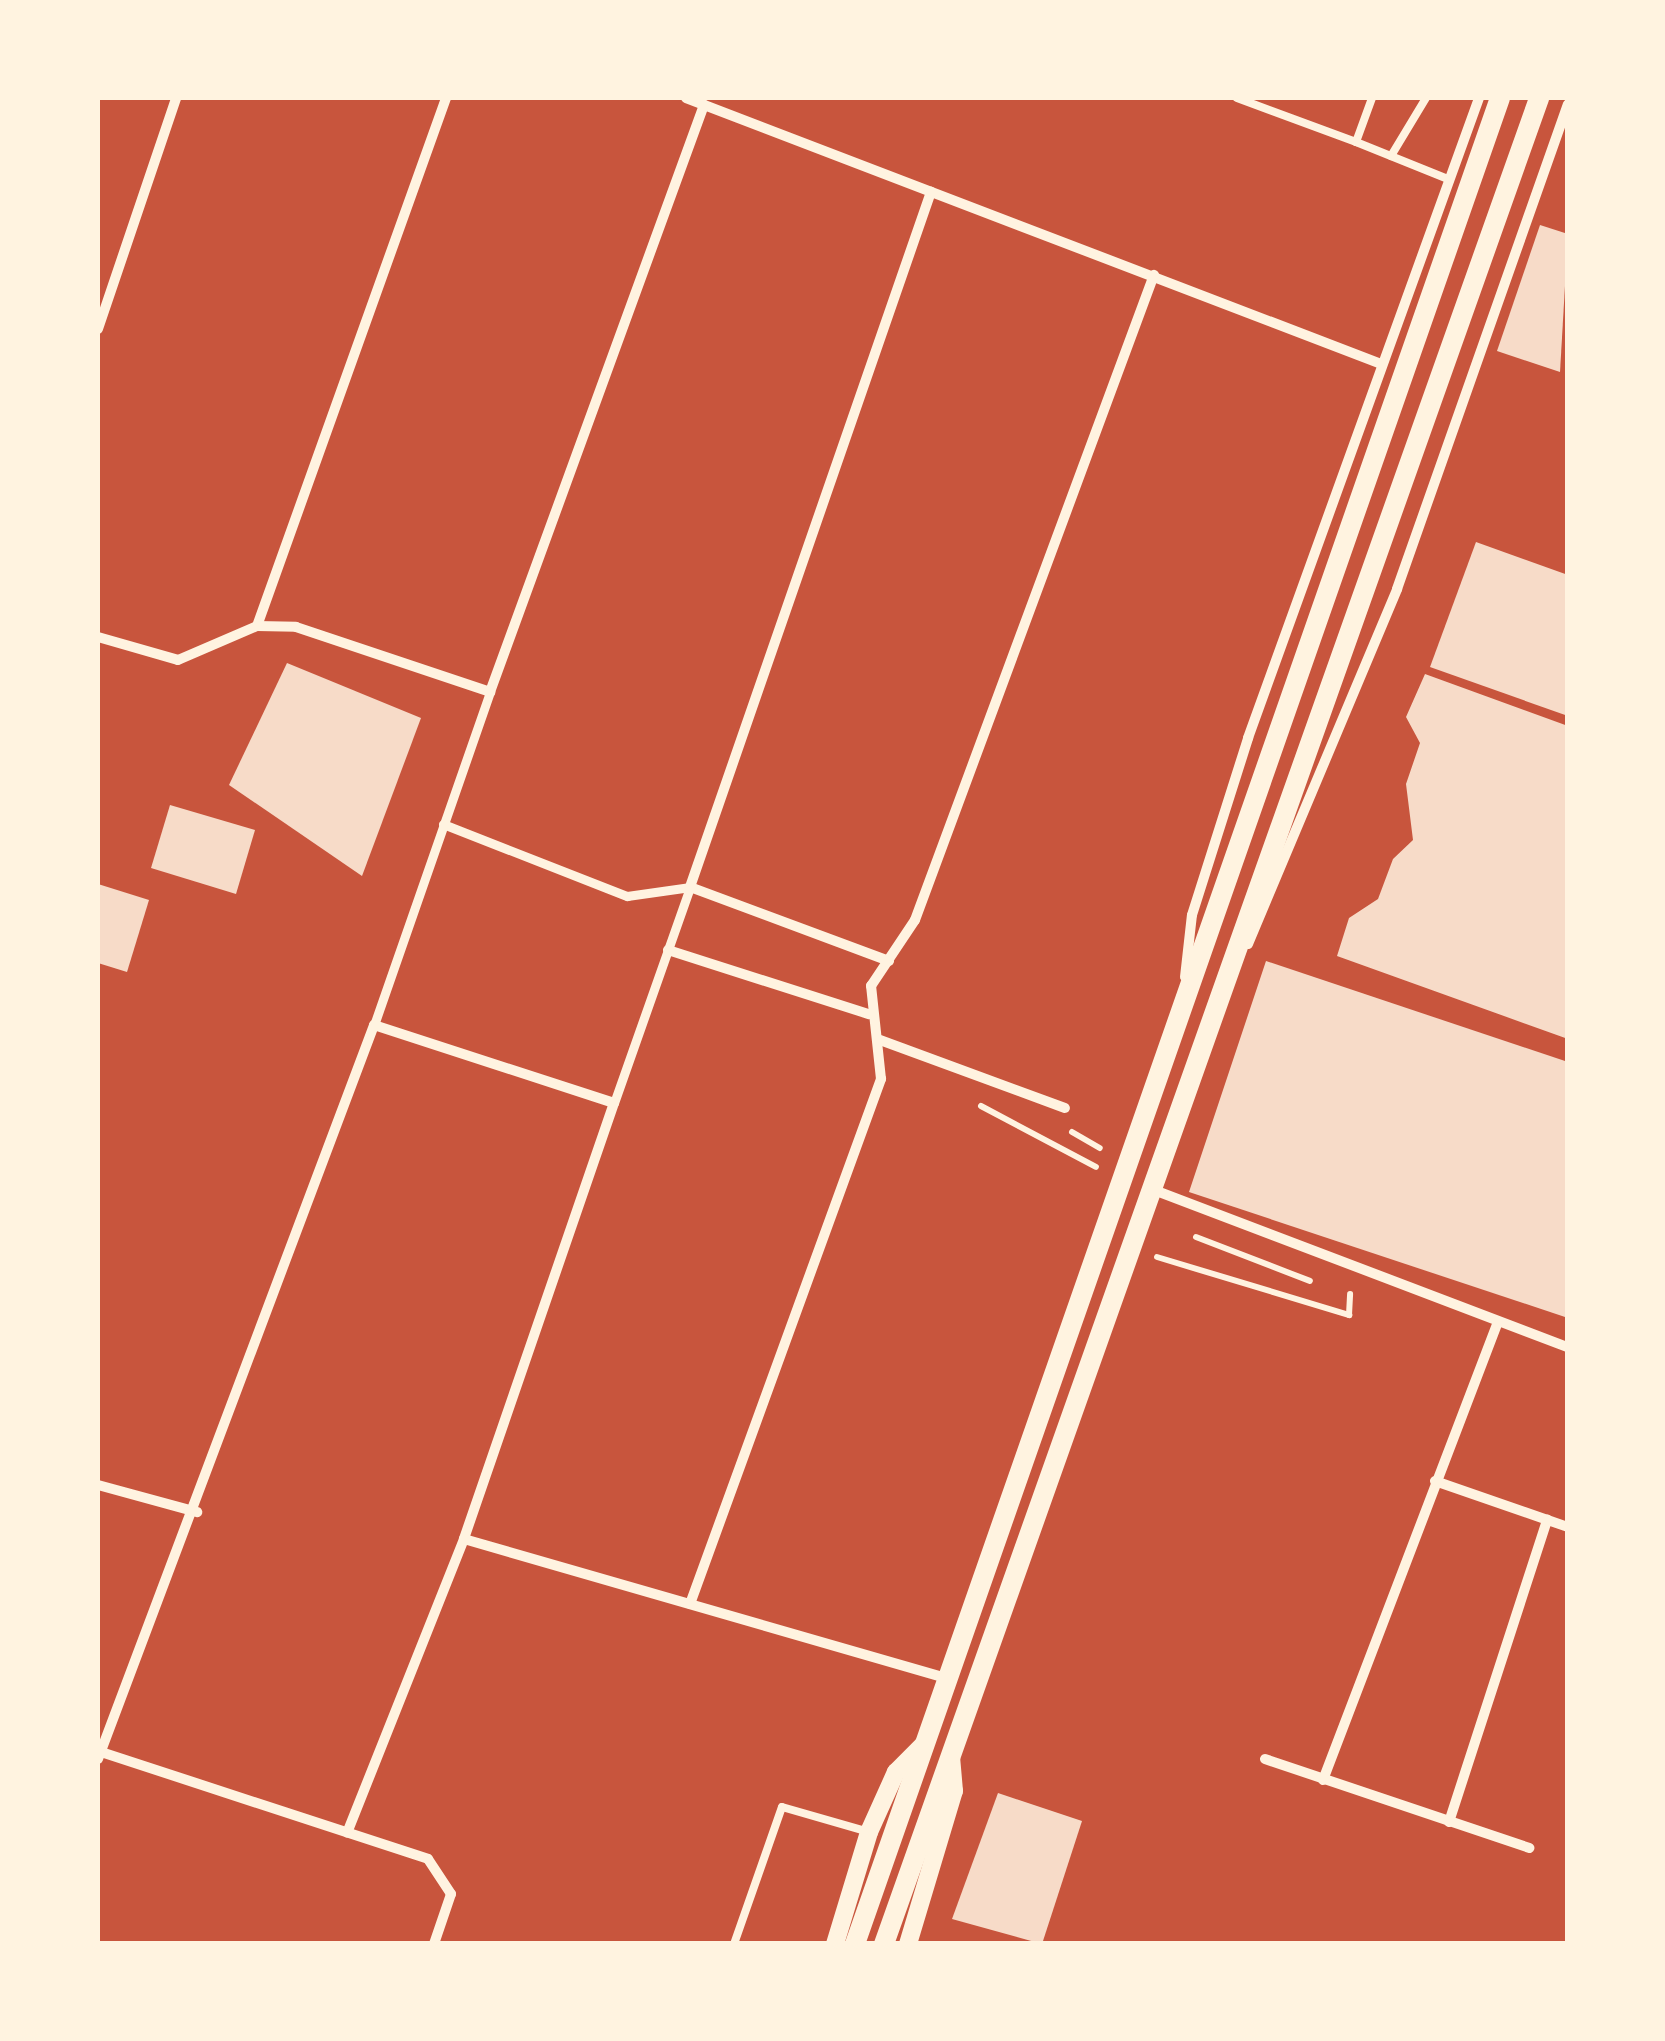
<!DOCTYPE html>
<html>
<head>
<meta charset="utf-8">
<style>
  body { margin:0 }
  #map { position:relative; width:1665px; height:2041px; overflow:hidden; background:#c8553d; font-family:"Golos Text",sans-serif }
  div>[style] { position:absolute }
  .building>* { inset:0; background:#f7dbc8 }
  .path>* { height:6px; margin:-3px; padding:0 3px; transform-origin:3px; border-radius:3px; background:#fff3e0 }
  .service>* { height:8px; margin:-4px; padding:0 4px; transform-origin:4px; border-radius:4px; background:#fff3e0 }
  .pedestrian>* { height:9px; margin:-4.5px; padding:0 4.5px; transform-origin:4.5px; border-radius:4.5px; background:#fff3e0 }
  .minor>* { height:10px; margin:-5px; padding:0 5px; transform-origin:5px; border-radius:5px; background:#fff3e0 }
  .tertiary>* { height:18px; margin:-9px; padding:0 9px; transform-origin:9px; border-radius:9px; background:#fff3e0 }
  .secondary>* { height:20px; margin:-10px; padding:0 10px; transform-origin:10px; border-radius:10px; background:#fff3e0 }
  span { translate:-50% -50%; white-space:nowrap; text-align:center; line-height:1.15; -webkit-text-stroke:8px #fff3e0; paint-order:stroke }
  .frame { position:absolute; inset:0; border:100px solid #fff3e0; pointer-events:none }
</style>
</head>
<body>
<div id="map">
  <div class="building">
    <div style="clip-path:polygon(1540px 225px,1568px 234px,1560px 372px,1497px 351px)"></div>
    <div style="clip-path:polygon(1476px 542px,1568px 575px,1568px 716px,1430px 667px)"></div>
    <div style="clip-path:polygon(287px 663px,421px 718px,362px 876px,229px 785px)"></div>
    <div style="clip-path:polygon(1425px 674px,1568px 726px,1568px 1039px,1337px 956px,1349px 918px,1378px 899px,1393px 859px,1413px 840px,1406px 784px,1420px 743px,1406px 717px)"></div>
    <div style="clip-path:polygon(170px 805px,255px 830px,236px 894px,151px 868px)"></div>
    <div style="clip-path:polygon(98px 884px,149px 900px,127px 972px,98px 963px)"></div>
    <div style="clip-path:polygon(1266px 961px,1568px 1062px,1568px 1318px,1189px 1192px)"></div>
    <div style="clip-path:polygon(998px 1793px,1082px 1821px,1042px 1944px,952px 1919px)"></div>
  </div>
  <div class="path">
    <div style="left:981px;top:1106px;width:130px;rotate:27.9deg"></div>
    <div style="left:1072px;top:1132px;width:32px;rotate:30deg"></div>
    <div style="left:1196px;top:1237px;width:122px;rotate:21.1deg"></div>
    <div style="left:1157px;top:1257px;width:201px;rotate:16.8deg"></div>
    <div style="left:1349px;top:1315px;width:21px;rotate:-87deg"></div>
  </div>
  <div class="service">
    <div style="left:1237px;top:98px;width:127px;rotate:20.3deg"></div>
    <div style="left:1356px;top:142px;width:47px;rotate:-70deg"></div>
    <div style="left:1356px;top:142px;width:99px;rotate:21.9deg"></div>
    <div style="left:1391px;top:156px;width:68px;rotate:-58.9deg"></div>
    <div style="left:734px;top:1944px;width:145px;rotate:-70.7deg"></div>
    <div style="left:782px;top:1807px;width:91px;rotate:16deg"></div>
  </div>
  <div class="pedestrian">
    <div style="left:443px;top:824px;width:198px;rotate:21.4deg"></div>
    <div style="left:627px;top:896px;width:64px;rotate:-8.1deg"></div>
    <div style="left:374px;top:1025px;width:353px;rotate:-70.8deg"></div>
    <div style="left:614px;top:1103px;width:229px;rotate:-70.6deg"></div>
  </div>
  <div class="minor">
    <div style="left:686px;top:98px;width:744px;rotate:20.94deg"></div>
    <div style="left:98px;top:329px;width:244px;rotate:-71.3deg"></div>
    <div style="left:257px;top:626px;width:561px;rotate:-70.3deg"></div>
    <div style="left:98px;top:637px;width:83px;rotate:16deg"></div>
    <div style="left:178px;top:660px;width:86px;rotate:-23.3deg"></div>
    <div style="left:257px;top:626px;width:39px;rotate:1deg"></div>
    <div style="left:296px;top:627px;width:205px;rotate:18.5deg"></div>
    <div style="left:490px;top:692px;width:625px;rotate:-69.97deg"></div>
    <div style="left:1248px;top:944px;width:385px;rotate:-67.2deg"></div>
    <div style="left:1397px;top:589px;width:514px;rotate:-70.58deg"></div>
    <div style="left:668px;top:950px;width:211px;rotate:17.7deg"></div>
    <div style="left:889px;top:961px;width:212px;rotate:-159.6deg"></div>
    <div style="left:690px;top:887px;width:736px;rotate:-70.88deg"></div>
    <div style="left:1185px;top:977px;width:62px;rotate:-83.6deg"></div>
    <div style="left:1192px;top:915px;width:186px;rotate:-72.4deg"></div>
    <div style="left:1248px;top:738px;width:680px;rotate:-70.15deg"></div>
    <div style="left:880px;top:1040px;width:197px;rotate:20.2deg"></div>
    <div style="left:1154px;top:1190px;width:443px;rotate:20.8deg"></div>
    <div style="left:1435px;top:1481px;width:141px;rotate:19.1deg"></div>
    <div style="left:98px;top:1485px;width:103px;rotate:15.3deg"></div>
    <div style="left:464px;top:1539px;width:502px;rotate:16.09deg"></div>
    <div style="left:690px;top:1604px;width:559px;rotate:-70.01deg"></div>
    <div style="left:881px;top:1079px;width:94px;rotate:-96.1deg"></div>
    <div style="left:871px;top:986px;width:79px;rotate:-56.3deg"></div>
    <div style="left:915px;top:920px;width:688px;rotate:-69.67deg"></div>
    <div style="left:98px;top:1751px;width:347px;rotate:18.1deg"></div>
    <div style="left:428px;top:1859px;width:42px;rotate:56.7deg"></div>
    <div style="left:451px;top:1894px;width:53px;rotate:108.8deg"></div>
    <div style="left:98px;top:1759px;width:784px;rotate:-69.39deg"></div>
    <div style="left:374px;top:1025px;width:252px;rotate:18deg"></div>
    <div style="left:614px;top:1103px;width:461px;rotate:109deg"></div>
    <div style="left:464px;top:1539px;width:316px;rotate:111.7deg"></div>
    <div style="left:1265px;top:1759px;width:279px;rotate:18.6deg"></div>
    <div style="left:1323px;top:1780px;width:491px;rotate:-69.1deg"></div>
    <div style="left:1449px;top:1822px;width:318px;rotate:-72deg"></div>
  </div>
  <div class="tertiary">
    <div style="left:835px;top:1944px;width:117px;rotate:-73.1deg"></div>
    <div style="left:869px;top:1832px;width:66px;rotate:-65.8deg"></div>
    <div style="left:896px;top:1772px;width:38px;rotate:-45deg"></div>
    <div style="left:908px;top:1944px;width:160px;rotate:-73.3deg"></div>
    <div style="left:954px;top:1791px;width:33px;rotate:-95deg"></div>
  </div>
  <div class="secondary">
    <div style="left:855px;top:1944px;width:1955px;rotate:-70.74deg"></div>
    <div style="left:884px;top:1944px;width:1959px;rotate:-70.46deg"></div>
  </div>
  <div class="frame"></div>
</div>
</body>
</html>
